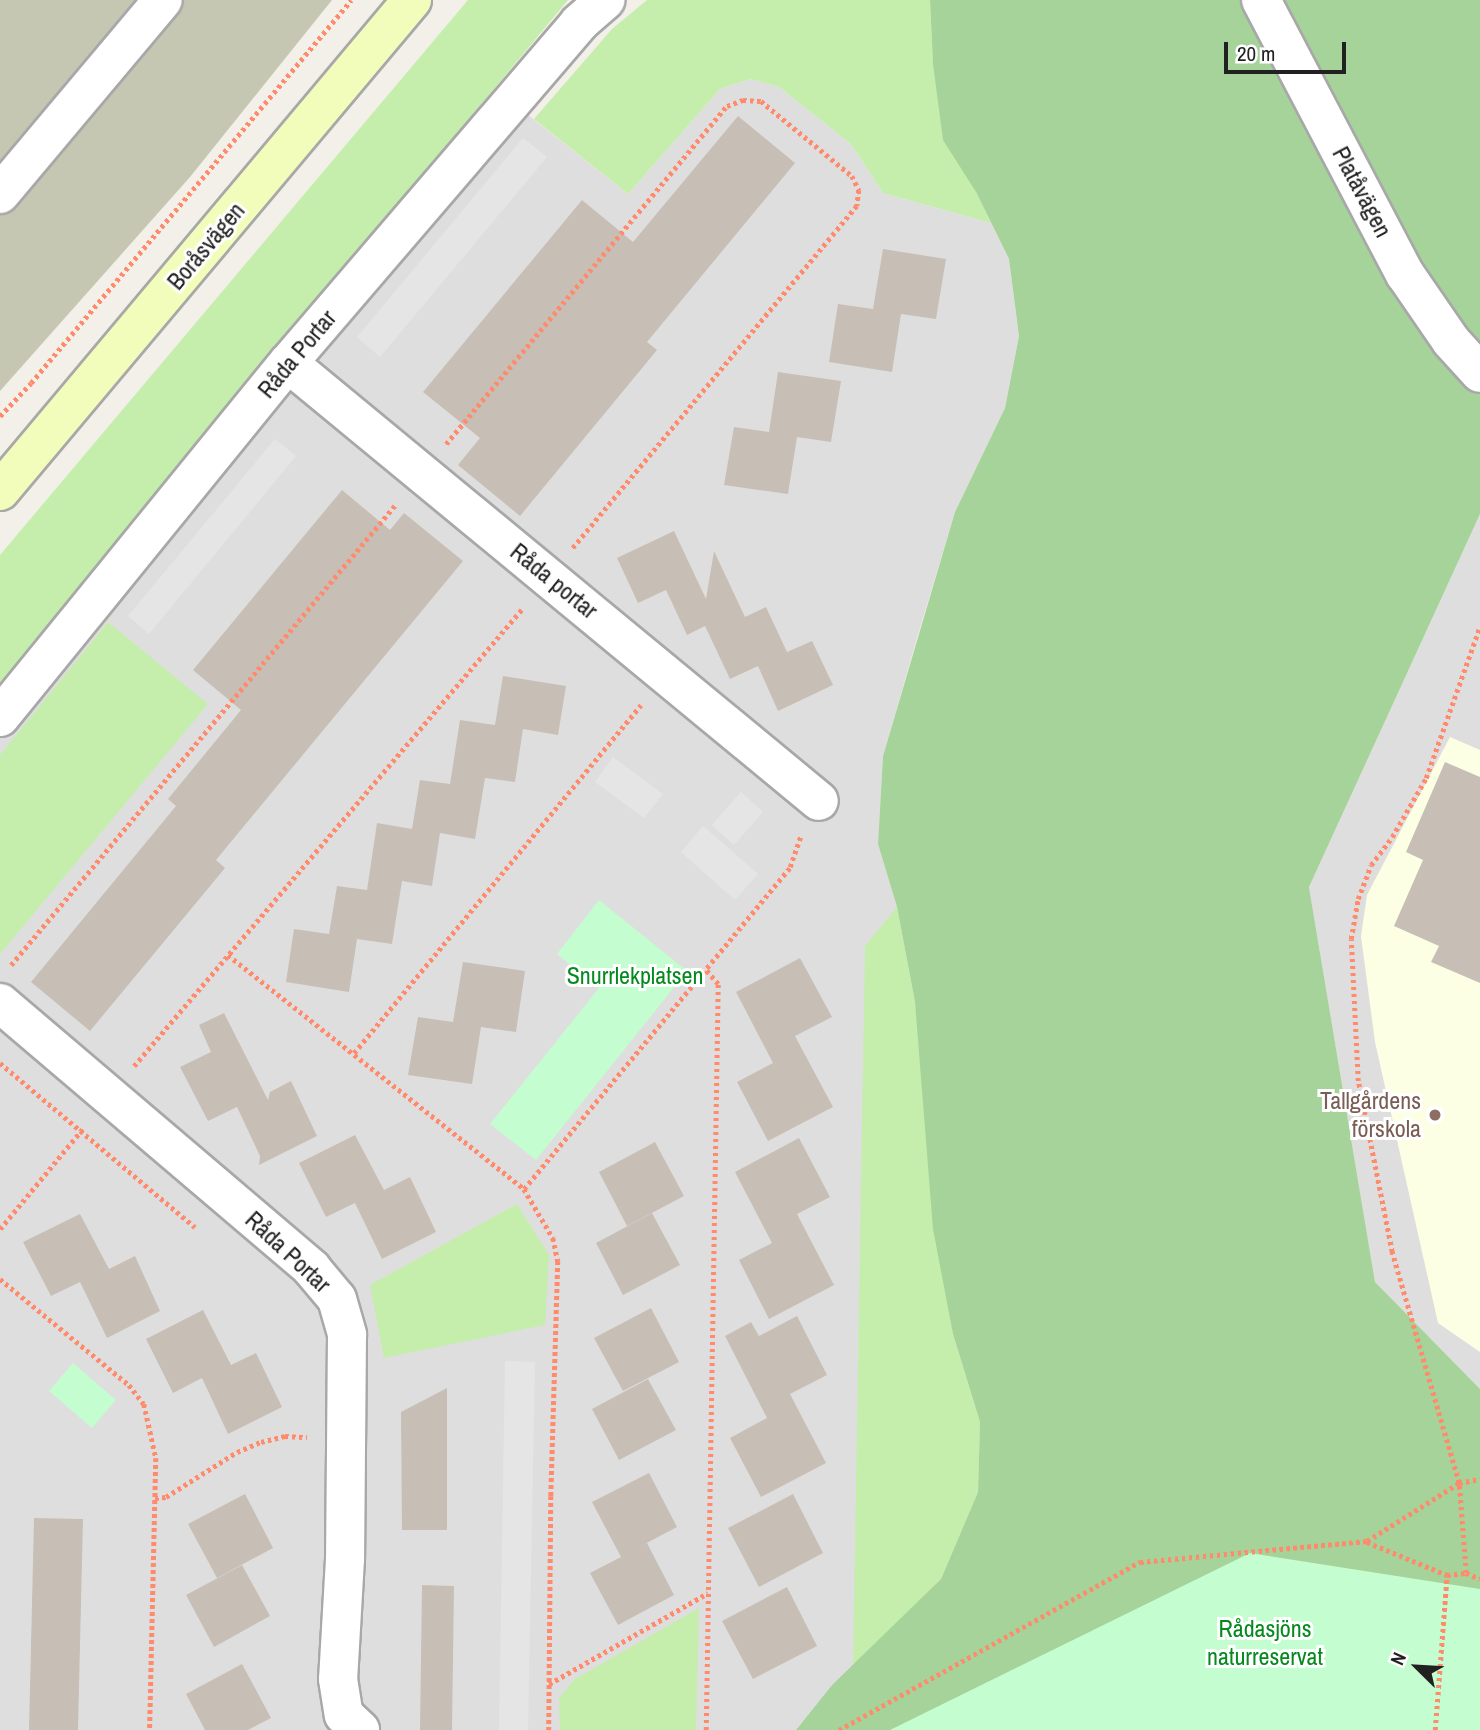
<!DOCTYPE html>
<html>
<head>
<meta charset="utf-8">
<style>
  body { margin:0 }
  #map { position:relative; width:1480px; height:1730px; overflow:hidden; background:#f2f0e8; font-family:"Archivo Narrow",sans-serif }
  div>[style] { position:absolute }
  .residential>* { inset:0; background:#dfdede }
  .education>* { inset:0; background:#fcffe4 }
  .construction>* { inset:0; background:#c5c7b2 }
  .grass>* { inset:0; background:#c5eeac }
  .forest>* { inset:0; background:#a5d39a }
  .park>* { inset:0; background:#c4fdcf }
  .parking>* { inset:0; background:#e5e5e5 }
  .building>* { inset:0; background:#c7bfb6 }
  .path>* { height:4.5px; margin-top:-2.25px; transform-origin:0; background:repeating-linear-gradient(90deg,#ff8a6c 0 3.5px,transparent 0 7px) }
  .roads { filter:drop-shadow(2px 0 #a8a8a8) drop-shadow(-2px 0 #a8a8a8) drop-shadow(0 2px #a8a8a8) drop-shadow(0 -2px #a8a8a8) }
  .street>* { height:38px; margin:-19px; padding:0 19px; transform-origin:19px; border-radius:19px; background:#fff }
  .secondary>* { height:38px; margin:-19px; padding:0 19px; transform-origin:19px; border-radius:19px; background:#f3fdbb }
  .dots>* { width:19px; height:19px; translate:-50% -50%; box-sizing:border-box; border:4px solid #fff; border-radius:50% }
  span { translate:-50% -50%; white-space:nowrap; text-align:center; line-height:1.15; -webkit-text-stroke:6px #fff; paint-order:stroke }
  .street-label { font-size:24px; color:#212121 }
  .park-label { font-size:24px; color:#06891f }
  .education-label { font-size:24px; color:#785e54 }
  .right { translate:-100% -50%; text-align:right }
  .north { position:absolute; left:1382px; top:1632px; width:70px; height:70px; -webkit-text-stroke:5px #fff; paint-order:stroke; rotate:294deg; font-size:19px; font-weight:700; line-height:28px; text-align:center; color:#212121 }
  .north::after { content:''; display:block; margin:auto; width:24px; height:32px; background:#212121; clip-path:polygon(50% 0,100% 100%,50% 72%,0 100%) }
  .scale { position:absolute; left:1224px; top:42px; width:122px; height:32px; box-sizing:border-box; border:4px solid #212121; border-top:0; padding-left:9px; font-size:21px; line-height:24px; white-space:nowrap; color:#212121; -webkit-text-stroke:5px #fff; paint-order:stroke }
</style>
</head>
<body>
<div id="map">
  <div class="residential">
    <div style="clip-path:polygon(750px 79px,779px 87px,851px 144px,883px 193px,991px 223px,1009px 259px,1019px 336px,1005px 408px,955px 512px,917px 638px,883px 756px,878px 844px,897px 907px,941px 1579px,832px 1685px,796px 1730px,0 1730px,0 684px,494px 88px,628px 194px,720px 89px)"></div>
    <div style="clip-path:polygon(1480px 514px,1480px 1389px,1375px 1282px,1309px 887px)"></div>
  </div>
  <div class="education">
    <div style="clip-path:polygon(1450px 737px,1480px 750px,1480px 1352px,1438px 1323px,1375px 1042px,1361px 936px,1367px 895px)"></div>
  </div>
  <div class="construction">
    <div style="clip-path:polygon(0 0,332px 0,190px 177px,0 391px)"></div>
  </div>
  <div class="grass">
    <div style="clip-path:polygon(468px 0,568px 0,0 684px,0 555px)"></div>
    <div style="clip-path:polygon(647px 0,930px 0,933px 64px,976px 192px,991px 223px,883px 193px,851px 144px,779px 87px,750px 79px,720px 89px,628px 194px,534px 119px,612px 29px)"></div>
    <div style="clip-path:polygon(108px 622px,208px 704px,0 954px,0 755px)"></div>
    <div style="clip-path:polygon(897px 907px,915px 1002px,953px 1334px,980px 1422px,978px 1492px,941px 1579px,853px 1665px,865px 946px)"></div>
    <div style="clip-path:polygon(517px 1204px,549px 1255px,545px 1325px,384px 1358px,370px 1285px)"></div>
    <div style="clip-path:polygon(699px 1608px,696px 1730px,560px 1730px,559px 1698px,575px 1679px)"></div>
  </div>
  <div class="forest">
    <div style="clip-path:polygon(930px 0,1480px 0,1480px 514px,1309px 887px,1375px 1282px,1480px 1389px,1480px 1730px,796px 1730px,832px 1685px,941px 1579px,978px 1492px,980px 1422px,953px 1334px,933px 1229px,915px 1002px,897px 907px,878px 844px,883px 756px,955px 512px,1005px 408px,1019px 336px,1009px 259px,976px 192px,943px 140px,933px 64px)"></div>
  </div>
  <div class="park">
    <div style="clip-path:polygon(599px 900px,687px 971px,536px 1160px,490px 1124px,599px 988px,557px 954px)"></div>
    <div style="clip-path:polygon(73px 1363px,116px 1400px,92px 1428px,49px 1391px)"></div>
    <div style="clip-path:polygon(1250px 1553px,1480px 1589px,1480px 1730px,890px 1730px)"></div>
  </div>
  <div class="parking">
    <div style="clip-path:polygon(523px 138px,547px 157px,380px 357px,357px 337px)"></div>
    <div style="clip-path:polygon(275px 439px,296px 456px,149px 634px,128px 616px)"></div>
    <div style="clip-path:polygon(613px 757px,663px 794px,644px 818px,595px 782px)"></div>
    <div style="clip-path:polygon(741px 792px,763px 812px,734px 845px,712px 825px)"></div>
    <div style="clip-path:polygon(703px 826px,758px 874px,735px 900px,681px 852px)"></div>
    <div style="clip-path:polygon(505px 1361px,535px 1362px,528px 1730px,499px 1730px)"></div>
  </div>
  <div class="building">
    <div style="clip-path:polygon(738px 116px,795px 163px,647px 342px,657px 350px,520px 516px,458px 465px,480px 438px,423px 392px,582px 200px,633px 242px)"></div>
    <div style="clip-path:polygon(883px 249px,946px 259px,936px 319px,901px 314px,892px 372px,829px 362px,838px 304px,873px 309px)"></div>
    <div style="clip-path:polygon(778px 372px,841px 381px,831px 442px,797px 437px,788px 494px,724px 485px,734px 427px,769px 432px)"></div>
    <div style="clip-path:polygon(342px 490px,390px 530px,404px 513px,463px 561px,216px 860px,225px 868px,90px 1031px,31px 982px,176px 806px,168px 799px,241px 710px,193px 670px)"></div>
    <div style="clip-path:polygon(674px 531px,706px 599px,714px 551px,745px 617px,766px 607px,787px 652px,812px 641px,833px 685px,778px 711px,758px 666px,730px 679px,705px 626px,687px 635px,666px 590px,638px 603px,617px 558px)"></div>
    <div style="clip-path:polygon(503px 676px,566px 686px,558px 735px,523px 729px,515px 782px,485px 778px,475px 839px,440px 833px,432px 886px,402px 881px,392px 944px,357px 939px,349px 992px,286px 982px,294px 929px,329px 934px,337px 886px,367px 890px,377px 823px,412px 829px,420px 780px,450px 784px,460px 720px,495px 725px)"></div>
    <div style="clip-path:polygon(1445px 762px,1480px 777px,1480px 983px,1431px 962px,1439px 946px,1394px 926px,1423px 860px,1406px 852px)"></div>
    <div style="clip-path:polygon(800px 958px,832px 1017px,795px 1036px,833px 1107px,768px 1141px,737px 1082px,773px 1063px,736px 992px)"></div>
    <div style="clip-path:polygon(463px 962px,525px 971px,516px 1032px,481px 1027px,472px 1084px,408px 1075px,418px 1017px,453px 1022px)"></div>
    <div style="clip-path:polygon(224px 1013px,268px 1100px,270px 1092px,291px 1081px,317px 1136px,259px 1165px,260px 1156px,237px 1107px,208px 1121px,180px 1067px,211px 1052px,199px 1025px)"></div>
    <div style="clip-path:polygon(355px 1135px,384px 1190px,410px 1177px,436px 1232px,382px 1259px,355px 1203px,326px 1217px,299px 1163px)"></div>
    <div style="clip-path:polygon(799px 1138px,830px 1197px,797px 1214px,834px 1285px,769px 1319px,739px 1260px,772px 1243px,735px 1172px)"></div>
    <div style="clip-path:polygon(655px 1142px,684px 1196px,627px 1226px,599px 1172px)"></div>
    <div style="clip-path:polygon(652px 1213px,680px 1265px,623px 1295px,596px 1243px)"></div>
    <div style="clip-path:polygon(80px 1214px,109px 1269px,135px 1256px,160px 1311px,107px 1338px,80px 1282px,51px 1296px,23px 1242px)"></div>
    <div style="clip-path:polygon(651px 1308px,679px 1362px,623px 1391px,594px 1338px)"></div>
    <div style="clip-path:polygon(203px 1310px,231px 1365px,256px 1353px,282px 1407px,228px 1434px,202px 1378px,173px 1393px,146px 1339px)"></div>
    <div style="clip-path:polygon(797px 1316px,827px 1375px,790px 1394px,826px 1463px,761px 1497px,730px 1438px,767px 1418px,725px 1336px,751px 1322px,759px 1336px)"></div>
    <div style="clip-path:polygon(648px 1379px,676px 1430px,619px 1460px,592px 1409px)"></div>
    <div style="clip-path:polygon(447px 1388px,447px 1530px,402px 1530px,401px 1412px)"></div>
    <div style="clip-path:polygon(649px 1473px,677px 1527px,641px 1546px,647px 1543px,674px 1595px,618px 1625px,590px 1573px,621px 1557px,592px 1502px)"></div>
    <div style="clip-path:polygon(245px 1494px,273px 1548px,217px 1578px,188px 1524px)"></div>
    <div style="clip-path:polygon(793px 1494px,823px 1553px,759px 1587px,728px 1528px)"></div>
    <div style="clip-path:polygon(34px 1518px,83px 1519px,78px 1730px,29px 1730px)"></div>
    <div style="clip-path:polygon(242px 1565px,270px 1616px,214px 1647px,186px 1595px)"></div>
    <div style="clip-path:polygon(422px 1585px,454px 1586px,452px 1730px,420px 1730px)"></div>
    <div style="clip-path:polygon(787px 1587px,817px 1646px,753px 1679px,722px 1621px)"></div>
    <div style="clip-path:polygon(242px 1664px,271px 1718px,248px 1730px,205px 1730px,186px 1694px)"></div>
  </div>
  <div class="path">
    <div style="left:0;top:416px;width:45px;rotate:-46.8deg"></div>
    <div style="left:31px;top:383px;width:499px;rotate:-50.1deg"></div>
    <div style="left:446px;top:444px;width:440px;rotate:-50.3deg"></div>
    <div style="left:727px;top:106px;width:17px;rotate:-21deg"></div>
    <div style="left:743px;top:100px;width:18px;rotate:3deg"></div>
    <div style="left:761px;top:101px;width:118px;rotate:39.5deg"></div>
    <div style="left:852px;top:176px;width:16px;rotate:63deg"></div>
    <div style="left:859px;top:190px;width:16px;rotate:97deg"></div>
    <div style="left:857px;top:206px;width:445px;rotate:129.7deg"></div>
    <div style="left:228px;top:955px;width:377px;rotate:38.3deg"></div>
    <div style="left:524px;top:1189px;width:57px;rotate:59.4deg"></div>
    <div style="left:553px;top:1238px;width:24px;rotate:78deg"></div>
    <div style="left:558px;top:1261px;width:235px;rotate:91.7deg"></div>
    <div style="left:551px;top:1496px;width:234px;rotate:90.5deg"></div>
    <div style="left:11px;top:965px;width:601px;rotate:-50.13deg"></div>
    <div style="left:354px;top:1053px;width:451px;rotate:-50.5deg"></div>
    <div style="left:0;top:1063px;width:255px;rotate:40.1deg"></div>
    <div style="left:134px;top:1066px;width:599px;rotate:-49.67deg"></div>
    <div style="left:524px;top:1189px;width:418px;rotate:-50.4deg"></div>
    <div style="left:790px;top:867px;width:34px;rotate:-71deg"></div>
    <div style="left:0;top:1229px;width:132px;rotate:-50.5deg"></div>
    <div style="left:0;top:1279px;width:167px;rotate:39.4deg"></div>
    <div style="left:129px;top:1385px;width:24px;rotate:52deg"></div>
    <div style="left:144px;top:1404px;width:55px;rotate:77.5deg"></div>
    <div style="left:156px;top:1458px;width:272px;rotate:91.3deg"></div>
    <div style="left:155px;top:1498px;width:11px;rotate:-5deg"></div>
    <div style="left:166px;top:1497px;width:84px;rotate:-32.4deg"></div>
    <div style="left:237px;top:1452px;width:26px;rotate:-23deg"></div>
    <div style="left:261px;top:1442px;width:25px;rotate:-14deg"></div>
    <div style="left:285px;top:1436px;width:22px;rotate:3deg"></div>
    <div style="left:1367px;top:1542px;width:87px;rotate:22.4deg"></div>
    <div style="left:1447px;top:1575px;width:19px;rotate:-6deg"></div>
    <div style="left:1466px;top:1573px;width:15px;rotate:23deg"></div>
    <div style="left:1466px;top:1573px;width:90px;rotate:-94.4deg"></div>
    <div style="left:1459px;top:1483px;width:241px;rotate:-106.2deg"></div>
    <div style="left:1392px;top:1252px;width:174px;rotate:-101.2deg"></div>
    <div style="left:1358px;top:1081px;width:142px;rotate:-92.8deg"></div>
    <div style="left:1351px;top:939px;width:41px;rotate:-80.1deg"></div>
    <div style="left:1358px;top:899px;width:36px;rotate:-69deg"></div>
    <div style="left:1371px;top:865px;width:35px;rotate:-53deg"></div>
    <div style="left:1392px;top:837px;width:68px;rotate:-60deg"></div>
    <div style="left:1426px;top:778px;width:161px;rotate:-70.4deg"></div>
    <div style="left:549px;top:1684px;width:183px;rotate:-29.8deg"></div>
    <div style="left:706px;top:1730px;width:746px;rotate:-89.08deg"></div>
    <div style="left:718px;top:984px;width:18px;rotate:-131deg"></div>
    <div style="left:839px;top:1730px;width:345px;rotate:-29.2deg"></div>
    <div style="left:1140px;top:1562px;width:228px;rotate:-5.3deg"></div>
    <div style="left:1367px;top:1541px;width:109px;rotate:-32.2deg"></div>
    <div style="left:1459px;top:1483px;width:21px;rotate:-11deg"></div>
    <div style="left:1435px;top:1730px;width:155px;rotate:-85.6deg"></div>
  </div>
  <div class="roads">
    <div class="street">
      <div style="left:1261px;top:0;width:310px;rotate:62.3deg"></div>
      <div style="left:1405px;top:274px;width:81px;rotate:55.5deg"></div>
      <div style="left:1451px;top:341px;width:43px;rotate:47.8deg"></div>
      <div style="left:0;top:194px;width:253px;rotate:-50deg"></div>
      <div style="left:288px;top:363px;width:688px;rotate:39.52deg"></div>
      <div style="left:0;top:717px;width:456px;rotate:-50.9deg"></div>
      <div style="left:288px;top:363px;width:448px;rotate:-49.4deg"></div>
      <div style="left:579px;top:23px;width:35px;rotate:-41deg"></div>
      <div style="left:0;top:1003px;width:409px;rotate:40.4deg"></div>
      <div style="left:311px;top:1268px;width:40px;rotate:50deg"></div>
      <div style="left:337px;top:1299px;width:37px;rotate:74deg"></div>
      <div style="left:347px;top:1335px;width:224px;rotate:90.5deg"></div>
      <div style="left:345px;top:1559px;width:120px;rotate:93.3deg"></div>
      <div style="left:338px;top:1679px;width:36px;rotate:81deg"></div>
      <div style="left:344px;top:1715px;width:22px;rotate:43deg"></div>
    </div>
    <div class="secondary">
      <div style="left:0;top:491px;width:641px;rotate:-50deg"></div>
    </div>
  </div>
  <div class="dots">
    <div style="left:1435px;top:1115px;background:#8d6e63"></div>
  </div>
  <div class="street-label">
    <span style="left:1362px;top:192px;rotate:62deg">Platåvägen</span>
    <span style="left:206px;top:246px;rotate:-50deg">Boråsvägen</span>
    <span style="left:297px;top:354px;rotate:-50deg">Råda Portar</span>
    <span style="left:554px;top:581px;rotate:39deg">Råda portar</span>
    <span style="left:288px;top:1252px;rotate:43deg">Råda Portar</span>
  </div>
  <div class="park-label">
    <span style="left:635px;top:976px">Snurrlekplatsen</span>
    <span style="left:1265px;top:1643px">Rådasjöns<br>naturreservat</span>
  </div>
  <div class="education-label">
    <span class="right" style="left:1421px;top:1115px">Tallgårdens<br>förskola</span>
  </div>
  <div class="north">N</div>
  <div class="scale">20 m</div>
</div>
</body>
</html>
